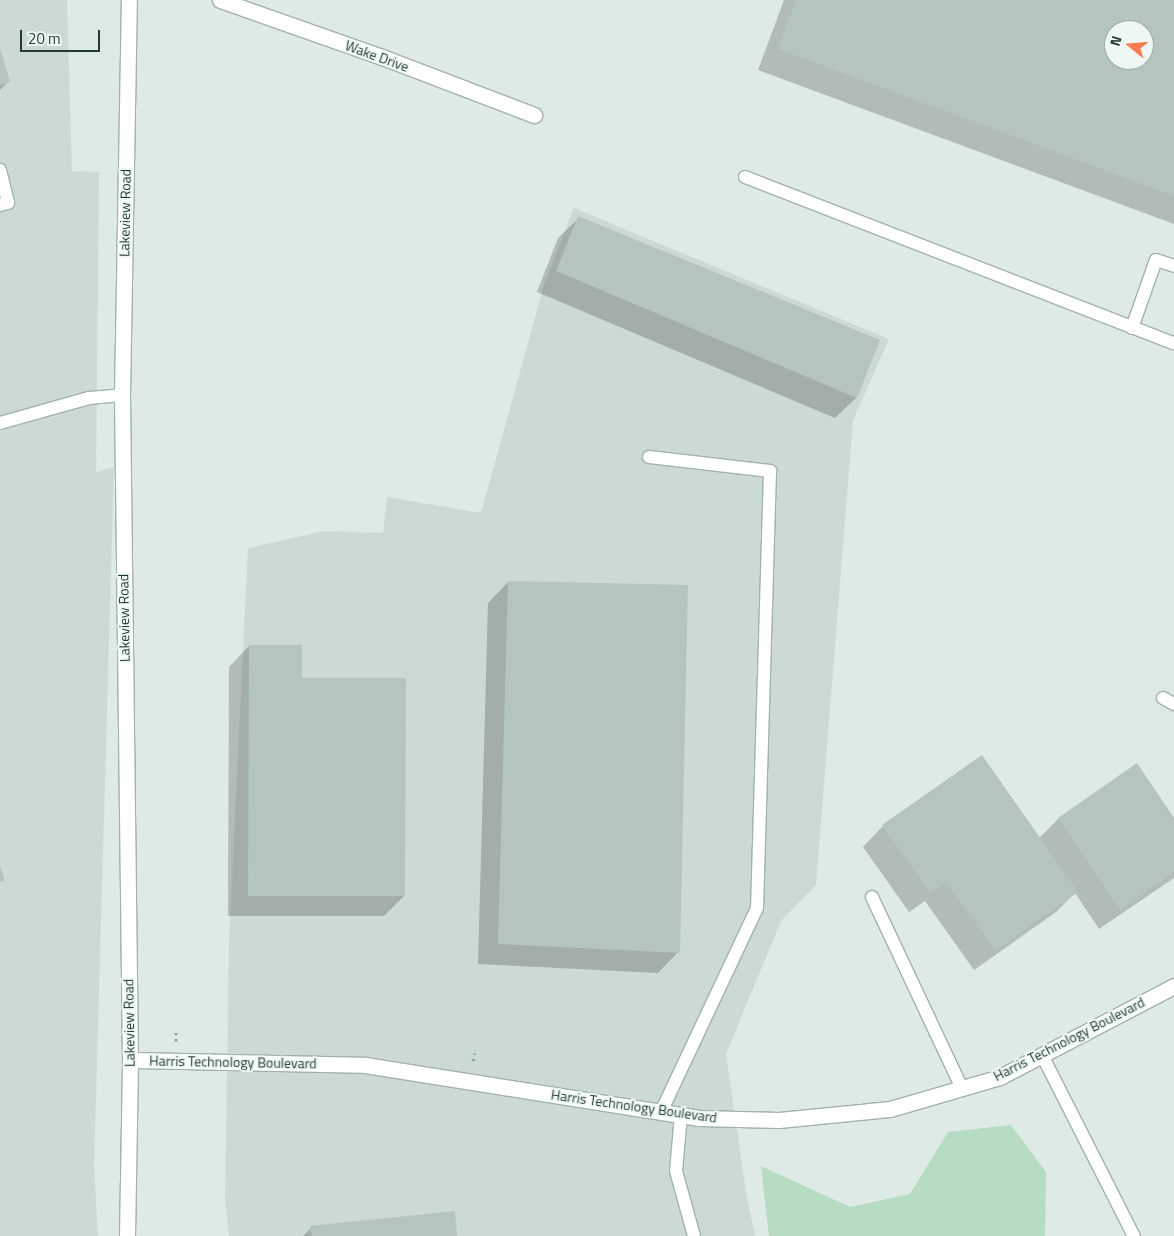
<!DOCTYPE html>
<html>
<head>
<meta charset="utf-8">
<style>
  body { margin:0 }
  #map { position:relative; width:1174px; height:1236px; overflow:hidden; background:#deeae5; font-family:"Titillium Web",sans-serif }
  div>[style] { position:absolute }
  .built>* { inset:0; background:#ccdad4 }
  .green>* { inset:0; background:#b6ddc1 }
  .shadow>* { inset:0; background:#0003 }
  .building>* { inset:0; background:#b4c5be }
  .path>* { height:3px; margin-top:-1.5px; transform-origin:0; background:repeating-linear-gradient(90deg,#7dafa0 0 2.5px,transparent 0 6.5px) }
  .roads { filter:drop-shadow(1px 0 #a1b2ac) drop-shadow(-1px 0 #a1b2ac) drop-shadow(0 1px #a1b2ac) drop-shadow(0 -1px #a1b2ac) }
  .service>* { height:12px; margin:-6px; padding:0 6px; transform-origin:6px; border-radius:6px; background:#fff }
  .minor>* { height:15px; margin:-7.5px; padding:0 7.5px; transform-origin:7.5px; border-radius:7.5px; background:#fff }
  .secondary>* { height:15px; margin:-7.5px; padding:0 7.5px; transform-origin:7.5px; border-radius:7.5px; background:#fff }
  span { translate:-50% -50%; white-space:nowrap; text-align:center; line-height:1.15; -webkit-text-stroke:4px #eff7f3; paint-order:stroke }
  .street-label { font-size:14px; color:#1f3b33 }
  .north { position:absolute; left:1104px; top:20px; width:50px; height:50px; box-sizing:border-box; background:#eff7f3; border:1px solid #9caca6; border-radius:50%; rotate:287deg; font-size:14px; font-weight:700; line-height:20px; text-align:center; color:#1f3b33 }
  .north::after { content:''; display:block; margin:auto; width:18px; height:22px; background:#f77a50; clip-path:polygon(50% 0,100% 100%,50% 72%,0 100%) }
  .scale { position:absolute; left:20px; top:30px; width:80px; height:22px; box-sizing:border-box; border:2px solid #1f3b33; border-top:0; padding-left:6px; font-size:15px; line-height:18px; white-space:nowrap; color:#1f3b33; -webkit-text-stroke:4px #eff7f3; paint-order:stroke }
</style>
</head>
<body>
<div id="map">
  <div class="built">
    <div style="clip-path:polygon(0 0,67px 0,72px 171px,99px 172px,96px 472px,114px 467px,94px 1166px,98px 1236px,0 1236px)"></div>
    <div style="clip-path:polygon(574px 208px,889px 339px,853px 420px,816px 885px,781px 921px,726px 1054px,746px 1192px,755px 1236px,229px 1236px,225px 1199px,229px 941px,248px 548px,324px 531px,383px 533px,387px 497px,481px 513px,544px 285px)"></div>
  </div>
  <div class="green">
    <div style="clip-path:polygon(1011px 1125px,1046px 1172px,1045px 1236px,769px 1236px,761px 1166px,850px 1207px,910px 1194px,948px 1132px)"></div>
  </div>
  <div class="shadow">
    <div style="clip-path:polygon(evenodd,784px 0,1174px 0,1174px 224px,758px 70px,784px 0,1114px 30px,1144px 30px,1144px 60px,1114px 60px,1114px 30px)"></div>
    <div style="clip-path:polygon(0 50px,9px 81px,0 90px)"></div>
    <div style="clip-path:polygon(579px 218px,878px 340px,856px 398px,835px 418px,537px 292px,558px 238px)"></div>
    <div style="clip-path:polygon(508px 582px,678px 952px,658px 973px,478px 964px,488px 603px)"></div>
    <div style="clip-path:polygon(249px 646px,301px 679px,404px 896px,384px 916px,228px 916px,229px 667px)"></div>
    <div style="clip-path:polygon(1137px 765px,1174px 820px,1174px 878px,1099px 929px,1075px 893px,1056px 912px,974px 970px,925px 901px,909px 912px,863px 847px,883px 826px,1039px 838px,1058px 819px)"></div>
    <div style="clip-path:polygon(311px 1228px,456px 1236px,303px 1236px)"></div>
  </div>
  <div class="building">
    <div style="clip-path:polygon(evenodd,796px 0,1174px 0,1174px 196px,778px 49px,796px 0,1114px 30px,1144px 30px,1144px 60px,1114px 60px,1114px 30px)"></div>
    <div style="clip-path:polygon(0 48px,10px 82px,0 85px)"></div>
    <div style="clip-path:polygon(578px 216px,880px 340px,857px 398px,556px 271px)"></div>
    <div style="clip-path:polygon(508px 581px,688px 585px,680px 953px,498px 944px)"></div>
    <div style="clip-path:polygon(249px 645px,302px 645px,302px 678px,406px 678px,405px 896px,248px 896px)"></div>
    <div style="clip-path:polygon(982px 755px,1078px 892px,995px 951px,946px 881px,930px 893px,882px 825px)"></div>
    <div style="clip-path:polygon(1137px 763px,1174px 818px,1174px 872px,1120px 910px,1058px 818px)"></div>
    <div style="clip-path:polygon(0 866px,5px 881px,0 882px)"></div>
    <div style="clip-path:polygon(455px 1211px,457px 1236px,312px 1236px,310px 1226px)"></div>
  </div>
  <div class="path">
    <div style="left:176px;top:1041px;width:12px;rotate:-90deg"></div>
    <div style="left:473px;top:1061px;width:8px;rotate:-76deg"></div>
  </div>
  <div class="roads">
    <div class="service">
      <div style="left:0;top:170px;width:34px;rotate:76deg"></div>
      <div style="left:8px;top:203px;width:8px;rotate:166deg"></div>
      <div style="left:745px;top:177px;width:460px;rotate:21.2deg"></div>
      <div style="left:1132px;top:328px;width:72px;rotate:-70.6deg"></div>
      <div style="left:1156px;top:260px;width:19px;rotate:18deg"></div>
      <div style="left:0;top:423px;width:92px;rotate:-15.7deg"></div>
      <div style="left:89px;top:398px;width:33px;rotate:-5deg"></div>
      <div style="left:649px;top:457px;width:122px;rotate:6.6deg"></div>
      <div style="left:770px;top:471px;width:437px;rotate:91.7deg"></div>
      <div style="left:757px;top:908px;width:225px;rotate:115.2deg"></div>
      <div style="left:1163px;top:698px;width:13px;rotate:29deg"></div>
      <div style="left:872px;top:897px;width:211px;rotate:64.8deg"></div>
      <div style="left:1042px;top:1055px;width:203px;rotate:63.1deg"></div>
      <div style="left:681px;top:1115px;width:56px;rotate:95.1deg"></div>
      <div style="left:676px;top:1171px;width:67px;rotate:74.5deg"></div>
    </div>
    <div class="minor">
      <div style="left:220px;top:0;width:172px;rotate:19.4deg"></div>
      <div style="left:382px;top:57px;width:163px;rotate:20.9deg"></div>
      <div style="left:130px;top:1060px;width:235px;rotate:1.2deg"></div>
      <div style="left:365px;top:1065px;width:337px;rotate:9deg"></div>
      <div style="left:698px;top:1118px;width:81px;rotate:1.4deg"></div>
      <div style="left:779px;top:1120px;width:112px;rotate:-5.7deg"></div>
      <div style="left:890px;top:1109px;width:115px;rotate:-16.2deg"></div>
      <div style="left:1000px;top:1077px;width:196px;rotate:-27.6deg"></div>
    </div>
    <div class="secondary">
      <div style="left:127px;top:1236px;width:176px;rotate:-89deg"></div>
      <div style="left:130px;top:1060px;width:665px;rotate:-90.69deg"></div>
      <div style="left:122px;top:395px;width:395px;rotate:-89deg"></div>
    </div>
  </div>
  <div class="street-label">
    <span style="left:377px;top:56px;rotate:20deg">Wake Drive</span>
    <span style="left:125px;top:213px;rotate:-89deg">Lakeview Road</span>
    <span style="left:124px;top:618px;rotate:-91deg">Lakeview Road</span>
    <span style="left:129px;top:1023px;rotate:-91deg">Lakeview Road</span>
    <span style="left:1069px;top:1039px;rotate:-27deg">Harris Technology Boulevard</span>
    <span style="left:233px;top:1062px;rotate:1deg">Harris Technology Boulevard</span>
    <span style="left:634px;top:1106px;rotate:8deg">Harris Technology Boulevard</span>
  </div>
  <div class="north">N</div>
  <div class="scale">20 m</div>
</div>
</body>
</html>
